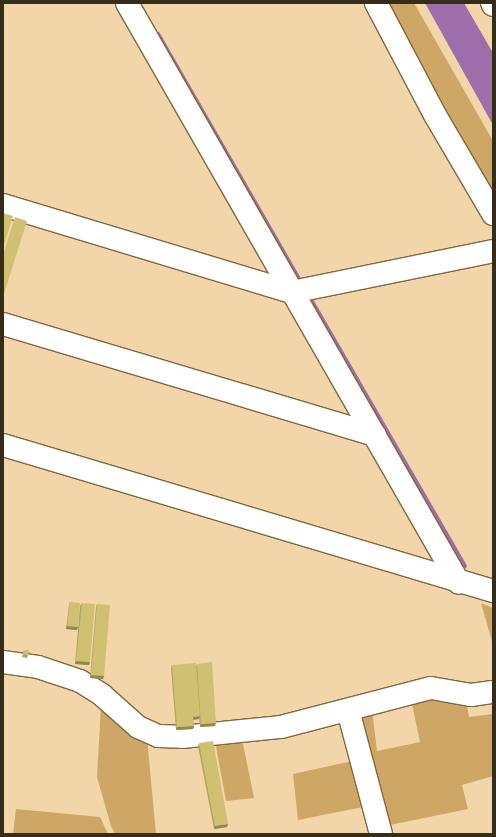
<!DOCTYPE html>
<html>
<head>
<meta charset="utf-8">
<style>
  body { margin:0 }
  #map { position:relative; width:496px; height:837px; overflow:hidden; background:#f2d5a8; font-family:"Exo 2",sans-serif }
  div>[style] { position:absolute }
  .green>* { inset:0; background:#cea767 }
  .water>* { inset:0; background:#9d6ea9 }
  .stream>* { height:5.5px; margin:-2.75px; padding:0 2.75px; transform-origin:2.75px; border-radius:2.75px; background:#9d6ea9 }
  .roads { filter:drop-shadow(1px 0 #81683e) drop-shadow(-1px 0 #81683e) drop-shadow(0 1px #81683e) drop-shadow(0 -1px #81683e) }
  .minor>* { height:22px; margin:-11px; padding:0 11px; transform-origin:11px; border-radius:11px; background:#fff }
  .wall>* { inset:0; background:#b3a662 }
  .shaded-wall>* { inset:0; background:#928750 }
  .building>* { inset:0; background:#d0c172 }
  span { translate:-50% -50%; white-space:nowrap; text-align:center; line-height:1.15; -webkit-text-stroke:4px #ffe2b5; paint-order:stroke }
  .frame { position:absolute; inset:0; border:4px solid #362c1a; pointer-events:none }
</style>
</head>
<body>
<div id="map">
  <div class="green">
    <div style="clip-path:polygon(382px 3px,414px 3px,493px 141px,493px 202px)"></div>
    <div style="clip-path:polygon(481px 603px,493px 608px,493px 645px)"></div>
    <div style="clip-path:polygon(434px 694px,466px 700px,469px 717px,492px 714px,493px 776px,462px 785px,468px 809px,385px 826px,360px 713px,372px 710px,377px 751px,420px 742px,411px 699px)"></div>
    <div style="clip-path:polygon(101px 705px,147px 738px,156px 834px,115px 834px,111px 826px,97px 777px)"></div>
    <div style="clip-path:polygon(242px 739px,254px 798px,226px 801px,215px 741px)"></div>
    <div style="clip-path:polygon(357px 760px,368px 806px,298px 820px,293px 774px)"></div>
    <div style="clip-path:polygon(16px 809px,100px 817px,108px 834px,13px 834px)"></div>
  </div>
  <div class="water">
    <div style="clip-path:polygon(425px 3px,464px 3px,493px 53px,493px 125px)"></div>
  </div>
  <div class="stream">
    <div style="left:158px;top:35px;width:280px;rotate:60.1deg"></div>
    <div style="left:310px;top:299px;width:308px;rotate:60deg"></div>
  </div>
  <div class="roads">
    <div class="minor">
      <div style="left:127px;top:3px;width:668px;rotate:60.21deg"></div>
      <div style="left:376px;top:3px;width:127px;rotate:62.2deg"></div>
      <div style="left:435px;top:115px;width:115px;rotate:59.6deg"></div>
      <div style="left:492px;top:3px;width:2px;rotate:63deg"></div>
      <div style="left:3px;top:205px;width:302px;rotate:16.8deg"></div>
      <div style="left:292px;top:292px;width:205px;rotate:-11.5deg"></div>
      <div style="left:3px;top:324px;width:388px;rotate:16.6deg"></div>
      <div style="left:3px;top:445px;width:511px;rotate:16.59deg"></div>
      <div style="left:3px;top:662px;width:35px;rotate:8deg"></div>
      <div style="left:38px;top:667px;width:44px;rotate:18.4deg"></div>
      <div style="left:80px;top:681px;width:26px;rotate:32deg"></div>
      <div style="left:102px;top:695px;width:48px;rotate:41.6deg"></div>
      <div style="left:138px;top:727px;width:22px;rotate:24deg"></div>
      <div style="left:158px;top:736px;width:24px;rotate:2deg"></div>
      <div style="left:182px;top:737px;width:100px;rotate:-5.8deg"></div>
      <div style="left:281px;top:727px;width:155px;rotate:-14.6deg"></div>
      <div style="left:431px;top:688px;width:41px;rotate:9.9deg"></div>
      <div style="left:471px;top:695px;width:22px;rotate:-8deg"></div>
      <div style="left:348px;top:710px;width:128px;rotate:75.1deg"></div>
    </div>
  </div>
  <div class="wall">
    <div style="clip-path:polygon(70px 602px,78px 627px,77px 630px,66px 629px,69px 605px)"></div>
    <div style="clip-path:polygon(82px 603px,89px 665px,75px 664px,80px 606px)"></div>
    <div style="clip-path:polygon(97px 604px,104px 676px,103px 679px,90px 678px,96px 607px)"></div>
    <div style="clip-path:polygon(24px 650px,28px 655px,27px 658px,22px 657px)"></div>
    <div style="clip-path:polygon(197px 664px,215px 726px,200px 727px,199px 717px,199px 719px,193px 720px,194px 726px,193px 729px,176px 730px,171px 668px,172px 665px,196px 666px)"></div>
    <div style="clip-path:polygon(199px 743px,228px 824px,227px 827px,214px 829px,198px 746px)"></div>
  </div>
  <div class="shaded-wall">
    <div style="clip-path:polygon(67px 626px,78px 627px,77px 630px,66px 629px)"></div>
    <div style="clip-path:polygon(76px 661px,90px 662px,89px 665px,75px 664px)"></div>
    <div style="clip-path:polygon(91px 675px,104px 676px,103px 679px,90px 678px)"></div>
    <div style="clip-path:polygon(200px 716px,199px 719px,192px 720px,193px 717px)"></div>
    <div style="clip-path:polygon(216px 723px,215px 726px,200px 727px,201px 724px)"></div>
    <div style="clip-path:polygon(194px 726px,193px 729px,176px 730px,177px 727px)"></div>
    <div style="clip-path:polygon(228px 824px,227px 827px,214px 829px,215px 826px)"></div>
  </div>
  <div class="building">
    <div style="clip-path:polygon(3px 213px,13px 216px,3px 248px)"></div>
    <div style="clip-path:polygon(15px 217px,27px 221px,3px 297px,3px 255px)"></div>
    <div style="clip-path:polygon(70px 602px,80px 603px,78px 627px,67px 626px)"></div>
    <div style="clip-path:polygon(82px 603px,95px 604px,90px 662px,76px 661px)"></div>
    <div style="clip-path:polygon(97px 604px,110px 605px,104px 676px,91px 675px)"></div>
    <div style="clip-path:polygon(24px 650px,29px 650px,28px 655px,23px 654px)"></div>
    <div style="clip-path:polygon(212px 662px,216px 723px,201px 724px,197px 664px)"></div>
    <div style="clip-path:polygon(196px 663px,200px 716px,193px 717px,194px 726px,177px 727px,172px 665px)"></div>
    <div style="clip-path:polygon(213px 741px,228px 824px,215px 826px,199px 743px)"></div>
  </div>
  <div class="frame"></div>
</div>
</body>
</html>
